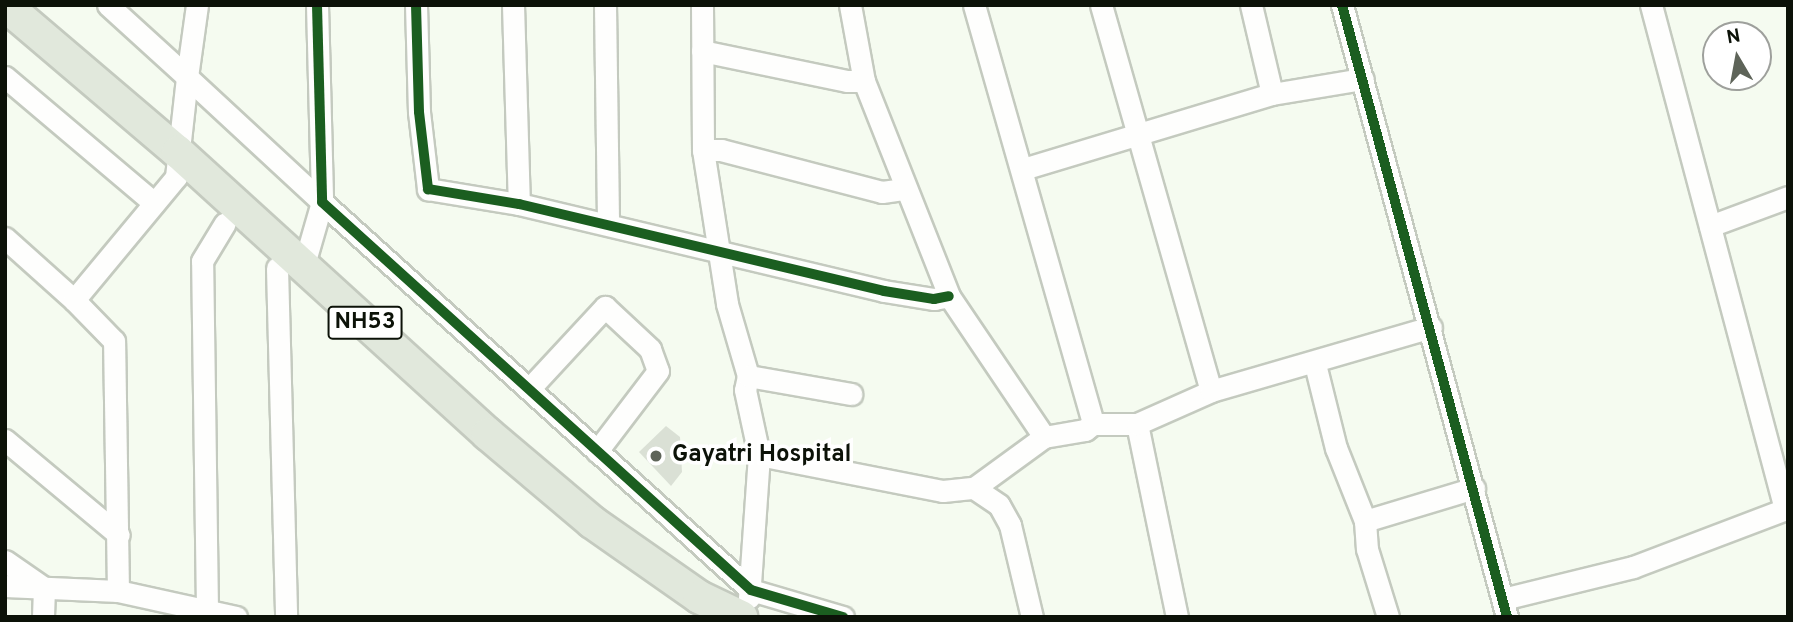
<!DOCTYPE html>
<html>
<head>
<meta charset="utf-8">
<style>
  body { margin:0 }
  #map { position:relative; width:1793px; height:622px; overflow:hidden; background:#f5fbf0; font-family:Overpass,sans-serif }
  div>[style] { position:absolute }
  .building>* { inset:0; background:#dae0d5 }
  .roads { filter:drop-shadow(2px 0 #c4cabf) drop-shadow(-2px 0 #c4cabf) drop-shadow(0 2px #c4cabf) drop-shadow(0 -2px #c4cabf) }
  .minor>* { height:21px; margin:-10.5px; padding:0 10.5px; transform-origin:10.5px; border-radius:10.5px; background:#fefefd }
  .highway>* { height:32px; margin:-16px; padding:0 16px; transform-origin:16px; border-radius:16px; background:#e1e8dc }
  .cycleway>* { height:10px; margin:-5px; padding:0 5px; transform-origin:5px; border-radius:5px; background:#1b5e20 }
  .dots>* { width:19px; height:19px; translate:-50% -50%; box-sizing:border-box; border:4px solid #fff; border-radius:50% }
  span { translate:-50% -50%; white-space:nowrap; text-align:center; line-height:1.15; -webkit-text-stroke:7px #fff; paint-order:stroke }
  .shield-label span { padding:2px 5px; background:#fff; border:2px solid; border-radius:5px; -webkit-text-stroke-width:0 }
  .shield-label { font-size:23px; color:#0c1208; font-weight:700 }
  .poi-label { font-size:24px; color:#0c1208; font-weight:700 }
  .left { translate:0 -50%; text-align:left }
  .frame { position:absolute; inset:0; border:7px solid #0c1208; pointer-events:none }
  .north { position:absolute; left:1702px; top:21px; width:70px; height:70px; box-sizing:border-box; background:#fff; border:2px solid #9ea09c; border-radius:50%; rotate:350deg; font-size:19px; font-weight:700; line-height:28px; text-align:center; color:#0c1208 }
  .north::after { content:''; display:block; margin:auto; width:24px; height:32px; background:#5e6459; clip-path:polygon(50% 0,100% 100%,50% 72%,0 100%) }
</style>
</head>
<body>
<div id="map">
  <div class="building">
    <div style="clip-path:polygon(666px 426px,680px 437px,682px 472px,671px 486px,639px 452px)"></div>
  </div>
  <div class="roads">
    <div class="minor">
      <div style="left:108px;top:5px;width:107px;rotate:42.3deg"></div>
      <div style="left:187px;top:77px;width:73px;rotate:-82.1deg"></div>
      <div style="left:317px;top:5px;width:197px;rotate:88.5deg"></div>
      <div style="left:322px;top:202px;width:578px;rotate:42.13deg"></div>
      <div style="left:751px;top:590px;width:96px;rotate:16.4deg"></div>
      <div style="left:416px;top:5px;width:107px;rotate:88.4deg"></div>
      <div style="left:419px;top:112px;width:78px;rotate:83.3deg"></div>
      <div style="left:428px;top:189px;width:92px;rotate:9.4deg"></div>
      <div style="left:519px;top:204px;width:375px;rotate:13.4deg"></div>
      <div style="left:884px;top:291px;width:51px;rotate:9.1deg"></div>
      <div style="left:934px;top:299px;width:15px;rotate:-11deg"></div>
      <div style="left:513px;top:5px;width:199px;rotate:88.3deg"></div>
      <div style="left:605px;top:5px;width:219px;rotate:89.2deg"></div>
      <div style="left:702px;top:5px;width:145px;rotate:89.6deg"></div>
      <div style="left:703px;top:150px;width:156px;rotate:81.1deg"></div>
      <div style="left:727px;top:304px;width:75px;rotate:73.7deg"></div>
      <div style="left:748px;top:376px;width:14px;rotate:102deg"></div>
      <div style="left:745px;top:390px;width:66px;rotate:77.8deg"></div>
      <div style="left:759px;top:455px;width:143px;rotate:94deg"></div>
      <div style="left:850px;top:5px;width:77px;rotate:79.6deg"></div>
      <div style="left:864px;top:81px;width:231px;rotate:68.4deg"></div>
      <div style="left:949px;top:296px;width:170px;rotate:56deg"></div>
      <div style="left:974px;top:5px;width:436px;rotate:74.1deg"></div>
      <div style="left:1101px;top:5px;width:401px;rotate:74.1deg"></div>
      <div style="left:1251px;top:5px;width:91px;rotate:76.7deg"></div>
      <div style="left:1342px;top:5px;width:634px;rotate:74.91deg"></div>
      <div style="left:1651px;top:5px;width:522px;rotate:75.11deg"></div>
      <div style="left:702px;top:51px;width:148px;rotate:11.7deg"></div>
      <div style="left:847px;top:81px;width:17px"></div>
      <div style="left:5px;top:77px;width:195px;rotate:40.2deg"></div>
      <div style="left:187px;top:77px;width:184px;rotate:42.8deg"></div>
      <div style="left:322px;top:202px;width:69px;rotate:106.1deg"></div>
      <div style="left:703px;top:150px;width:18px"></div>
      <div style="left:721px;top:150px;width:166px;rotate:14.6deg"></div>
      <div style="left:882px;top:192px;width:21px;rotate:-8deg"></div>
      <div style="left:1023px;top:169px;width:260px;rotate:-16.8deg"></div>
      <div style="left:1272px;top:94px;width:92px;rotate:-9.4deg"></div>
      <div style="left:1710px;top:226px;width:83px;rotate:-20.4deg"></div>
      <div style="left:5px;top:238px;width:93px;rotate:41.9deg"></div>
      <div style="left:277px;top:268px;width:349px;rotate:88.5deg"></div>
      <div style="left:1315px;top:364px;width:87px;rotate:76deg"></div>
      <div style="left:1336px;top:448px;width:79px;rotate:68.3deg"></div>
      <div style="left:1365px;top:521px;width:28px;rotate:86deg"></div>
      <div style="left:1367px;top:549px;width:71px;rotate:72.8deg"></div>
      <div style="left:748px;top:376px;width:105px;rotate:9.9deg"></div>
      <div style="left:529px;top:389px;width:112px;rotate:-47.2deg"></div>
      <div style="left:605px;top:307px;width:62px;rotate:43deg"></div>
      <div style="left:650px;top:349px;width:23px;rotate:70deg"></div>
      <div style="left:658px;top:371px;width:101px;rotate:127.3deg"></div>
      <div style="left:1137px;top:424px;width:197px;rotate:78.3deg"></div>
      <div style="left:5px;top:440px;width:148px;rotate:39.8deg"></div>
      <div style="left:759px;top:455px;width:187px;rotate:11.1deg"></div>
      <div style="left:943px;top:491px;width:31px;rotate:-6deg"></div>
      <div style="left:974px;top:488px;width:30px;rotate:34deg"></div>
      <div style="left:999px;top:505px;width:23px;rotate:61deg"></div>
      <div style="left:1010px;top:525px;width:95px;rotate:76.6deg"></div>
      <div style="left:974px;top:488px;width:87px;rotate:-36.1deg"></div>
      <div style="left:1044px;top:437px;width:42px;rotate:-9.7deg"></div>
      <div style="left:1085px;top:430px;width:10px;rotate:-37deg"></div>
      <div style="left:1093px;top:424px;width:44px"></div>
      <div style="left:1137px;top:424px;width:81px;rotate:-24deg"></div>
      <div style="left:1211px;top:391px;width:229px;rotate:-16.2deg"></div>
      <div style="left:1365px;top:521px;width:114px;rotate:-16.8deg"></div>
      <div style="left:5px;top:561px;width:47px;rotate:34.7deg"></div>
      <div style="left:44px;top:588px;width:29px;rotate:92deg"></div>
      <div style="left:5px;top:586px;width:113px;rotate:2.5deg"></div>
      <div style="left:118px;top:591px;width:121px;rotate:12.4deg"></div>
      <div style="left:118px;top:591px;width:250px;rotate:-90.9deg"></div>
      <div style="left:114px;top:341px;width:57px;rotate:-134.3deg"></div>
      <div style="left:74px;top:300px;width:160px;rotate:-50.3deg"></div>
      <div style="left:176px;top:177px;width:101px;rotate:-83.7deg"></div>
      <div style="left:1503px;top:599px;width:134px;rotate:-13.8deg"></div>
      <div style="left:1633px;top:567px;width:166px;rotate:-20.8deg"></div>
      <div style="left:207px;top:610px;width:349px;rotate:-90.8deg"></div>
      <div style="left:202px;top:261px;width:44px;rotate:-58.8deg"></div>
    </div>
    <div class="highway">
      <div style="left:5px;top:5px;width:227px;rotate:40.4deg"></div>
      <div style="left:178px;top:152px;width:419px;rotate:42.3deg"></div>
      <div style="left:488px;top:434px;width:136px;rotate:40.2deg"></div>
      <div style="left:592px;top:522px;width:131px;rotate:35deg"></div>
      <div style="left:699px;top:597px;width:47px;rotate:25.5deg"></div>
    </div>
  </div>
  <div class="cycleway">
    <div style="left:317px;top:5px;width:197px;rotate:88.5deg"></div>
    <div style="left:322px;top:202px;width:578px;rotate:42.13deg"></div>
    <div style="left:751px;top:590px;width:96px;rotate:16.4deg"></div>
    <div style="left:416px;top:5px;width:107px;rotate:88.4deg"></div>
    <div style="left:419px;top:112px;width:78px;rotate:83.3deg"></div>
    <div style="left:428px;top:189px;width:92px;rotate:9.4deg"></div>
    <div style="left:519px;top:204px;width:375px;rotate:13.4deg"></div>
    <div style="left:884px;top:291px;width:51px;rotate:9.1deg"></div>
    <div style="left:934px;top:299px;width:15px;rotate:-11deg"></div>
    <div style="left:1342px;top:5px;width:634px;rotate:74.91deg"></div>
  </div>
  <div class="dots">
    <div style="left:656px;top:456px;background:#5e6459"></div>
  </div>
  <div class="shield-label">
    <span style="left:365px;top:323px">NH53</span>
  </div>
  <div class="poi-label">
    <span class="left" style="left:672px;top:456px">Gayatri Hospital</span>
  </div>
  <div class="frame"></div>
  <div class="north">N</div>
</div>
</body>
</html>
